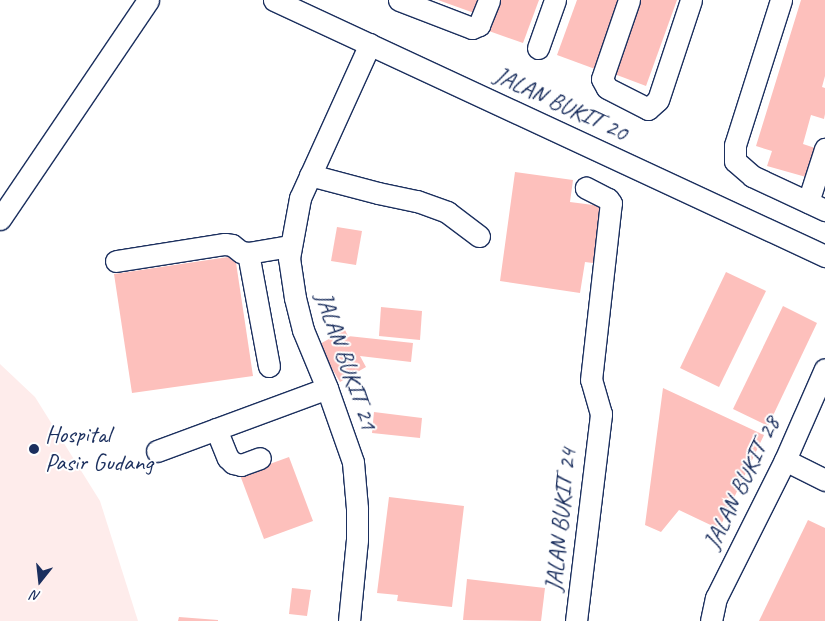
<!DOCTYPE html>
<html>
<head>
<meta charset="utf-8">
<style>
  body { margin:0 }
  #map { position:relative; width:825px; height:621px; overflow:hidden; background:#fff; font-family:Caveat,sans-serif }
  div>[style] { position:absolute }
  .built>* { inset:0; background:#feeceb }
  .building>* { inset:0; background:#fdc0bc }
  .roads { filter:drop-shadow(1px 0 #1b2f5e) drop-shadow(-1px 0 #1b2f5e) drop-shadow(0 1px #1b2f5e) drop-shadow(0 -1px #1b2f5e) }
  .minor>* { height:21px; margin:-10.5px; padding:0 10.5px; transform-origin:10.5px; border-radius:10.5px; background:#fff }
  .dots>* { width:14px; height:14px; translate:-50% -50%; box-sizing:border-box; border:2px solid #fff; border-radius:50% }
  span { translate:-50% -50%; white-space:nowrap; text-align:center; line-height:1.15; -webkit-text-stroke:4px #fff; paint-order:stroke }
  .street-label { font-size:24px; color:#1b2f5e }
  .poi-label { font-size:24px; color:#1b2f5e }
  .left { translate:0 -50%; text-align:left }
  .north { position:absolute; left:15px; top:556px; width:50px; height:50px; -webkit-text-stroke:4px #fff; paint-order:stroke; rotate:196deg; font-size:14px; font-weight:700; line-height:20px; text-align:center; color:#1b2f5e }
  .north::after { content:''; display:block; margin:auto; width:18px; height:22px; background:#1b2f5e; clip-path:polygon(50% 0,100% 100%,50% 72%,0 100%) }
</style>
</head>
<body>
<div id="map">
  <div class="built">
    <div style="clip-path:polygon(0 364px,35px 397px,100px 501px,138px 621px,0 621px)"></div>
  </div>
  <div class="building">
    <div style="clip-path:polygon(438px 0,482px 0,477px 14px)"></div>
    <div style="clip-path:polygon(497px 0,539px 0,523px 43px,486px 30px)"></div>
    <div style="clip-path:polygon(577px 0,620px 0,595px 69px,557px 55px)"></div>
    <div style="clip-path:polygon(635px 0,677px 0,646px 86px,609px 72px)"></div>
    <div style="clip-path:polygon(801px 0,825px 0,825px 76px,822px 87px,825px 88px,825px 114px,824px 119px,811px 115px,803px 144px,815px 148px,806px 177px,767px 166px,772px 151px,756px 146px)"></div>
    <div style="clip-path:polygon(515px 172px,573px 180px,570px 202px,601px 206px,593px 263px,585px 262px,580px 293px,500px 281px)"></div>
    <div style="clip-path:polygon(337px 227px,362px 231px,356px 265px,331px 261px)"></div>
    <div style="clip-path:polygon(235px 256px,253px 376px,132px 393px,114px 274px)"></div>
    <div style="clip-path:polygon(726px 272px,766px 291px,719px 387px,680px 368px)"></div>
    <div style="clip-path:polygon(783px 306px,817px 323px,768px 426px,733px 409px)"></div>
    <div style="clip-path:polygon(381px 307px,422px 311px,420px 340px,379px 336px)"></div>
    <div style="clip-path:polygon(345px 330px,348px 336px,413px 343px,411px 362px,360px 356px,366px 367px,340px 382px,318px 345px)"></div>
    <div style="clip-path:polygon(663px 388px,764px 435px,719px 529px,679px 510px,661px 532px,645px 525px)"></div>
    <div style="clip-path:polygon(374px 412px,422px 418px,420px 438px,372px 433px)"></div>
    <div style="clip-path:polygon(289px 457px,313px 521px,264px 539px,240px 475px)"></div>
    <div style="clip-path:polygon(389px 497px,464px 506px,452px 607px,397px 601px,398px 595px,377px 593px)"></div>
    <div style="clip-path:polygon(808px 520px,825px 528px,825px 621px,759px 621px)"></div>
    <div style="clip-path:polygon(467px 579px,545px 588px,541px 621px,463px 620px)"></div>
    <div style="clip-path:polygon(292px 588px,311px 590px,307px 616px,289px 614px)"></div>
    <div style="clip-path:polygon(179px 617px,218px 620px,218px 621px,178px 621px)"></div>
  </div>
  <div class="roads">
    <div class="minor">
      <div style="left:274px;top:0;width:608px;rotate:24.92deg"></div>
      <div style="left:399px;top:0;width:78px;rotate:21deg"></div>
      <div style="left:472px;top:28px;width:8px;rotate:-23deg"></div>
      <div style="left:479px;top:25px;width:27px;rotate:-68deg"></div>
      <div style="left:629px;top:0;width:83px;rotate:108.9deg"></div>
      <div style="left:602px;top:79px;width:10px;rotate:61deg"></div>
      <div style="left:607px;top:88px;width:46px;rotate:27.1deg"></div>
      <div style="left:648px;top:109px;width:13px;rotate:-42deg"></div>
      <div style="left:658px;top:100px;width:105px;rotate:-71.7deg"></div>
      <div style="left:781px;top:0;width:152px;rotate:107.6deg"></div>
      <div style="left:735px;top:145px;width:16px;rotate:90deg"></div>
      <div style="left:735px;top:161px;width:23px;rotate:41deg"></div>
      <div style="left:752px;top:176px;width:81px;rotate:25deg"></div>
      <div style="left:538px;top:48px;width:51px;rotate:-70.5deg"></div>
      <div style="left:310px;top:175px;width:70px;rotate:14.8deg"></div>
      <div style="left:378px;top:193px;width:40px;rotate:12deg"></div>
      <div style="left:417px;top:201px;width:32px;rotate:20deg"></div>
      <div style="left:447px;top:212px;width:40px;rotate:37deg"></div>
      <div style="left:808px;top:202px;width:56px;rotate:-72.2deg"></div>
      <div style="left:0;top:219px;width:264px;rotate:-55.9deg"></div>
      <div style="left:248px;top:253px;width:115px;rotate:79.5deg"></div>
      <div style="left:116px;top:261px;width:110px;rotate:-8.9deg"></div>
      <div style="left:225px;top:244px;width:7px;rotate:8deg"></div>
      <div style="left:232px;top:245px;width:11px;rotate:38deg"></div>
      <div style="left:241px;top:252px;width:7px;rotate:8deg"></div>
      <div style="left:248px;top:253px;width:43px;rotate:-9.5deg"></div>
      <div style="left:216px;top:429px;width:31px;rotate:68deg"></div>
      <div style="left:228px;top:458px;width:7px;rotate:45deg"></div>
      <div style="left:233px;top:463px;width:8px;rotate:14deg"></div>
      <div style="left:241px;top:465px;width:20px;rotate:-20deg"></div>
      <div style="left:157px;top:451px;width:181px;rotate:-20.3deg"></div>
      <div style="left:785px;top:460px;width:45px;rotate:26.6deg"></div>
      <div style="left:349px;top:621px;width:81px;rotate:-84.4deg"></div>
      <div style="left:357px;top:540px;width:32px;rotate:-90deg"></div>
      <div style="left:357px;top:508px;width:46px;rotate:-95deg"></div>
      <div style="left:353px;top:462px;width:78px;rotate:-109.4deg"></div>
      <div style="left:327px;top:388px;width:63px;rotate:-112.5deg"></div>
      <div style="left:303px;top:330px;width:33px;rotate:-104deg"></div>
      <div style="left:295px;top:298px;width:40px;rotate:-98.5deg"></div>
      <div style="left:289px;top:258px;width:61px;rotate:-79.6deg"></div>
      <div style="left:300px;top:198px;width:169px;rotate:-65.6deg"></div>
      <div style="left:576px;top:621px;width:209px;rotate:-83.1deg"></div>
      <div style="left:601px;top:414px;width:35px;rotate:-106deg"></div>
      <div style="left:591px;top:380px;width:178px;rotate:-83.6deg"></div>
      <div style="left:611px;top:203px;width:5px;rotate:-127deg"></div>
      <div style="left:608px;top:199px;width:25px;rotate:-153deg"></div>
      <div style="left:711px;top:621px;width:24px;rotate:-78deg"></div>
      <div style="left:716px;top:598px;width:154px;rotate:-63.4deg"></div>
      <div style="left:785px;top:460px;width:99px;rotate:-66.3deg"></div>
    </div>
  </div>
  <div class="dots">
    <div style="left:34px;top:449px;background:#1b2f5e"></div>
  </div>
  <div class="street-label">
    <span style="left:561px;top:104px;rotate:25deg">JALAN BUKIT 20</span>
    <span style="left:346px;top:361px;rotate:71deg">JALAN BUKIT 21</span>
    <span style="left:742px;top:483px;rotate:-64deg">JALAN BUKIT 28</span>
    <span style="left:561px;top:520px;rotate:-84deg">JALAN BUKIT 24</span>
  </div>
  <div class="poi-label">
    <span class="left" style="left:45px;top:449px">Hospital<br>Pasir Gudang</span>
  </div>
  <div class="north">N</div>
</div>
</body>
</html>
